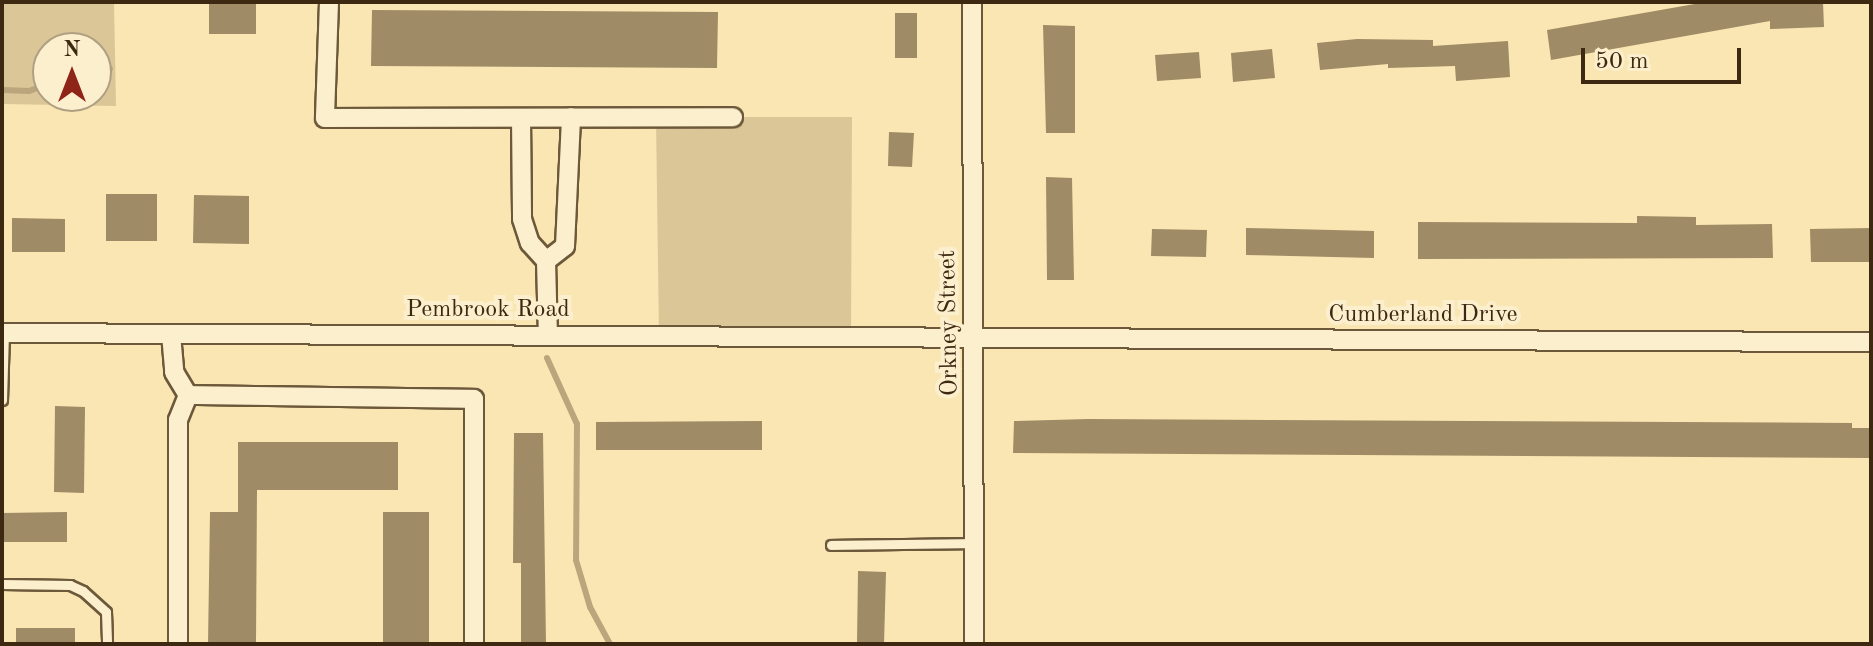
<!DOCTYPE html>
<html>
<head>
<meta charset="utf-8">
<style>
  body { margin:0 }
  #map { position:relative; width:1873px; height:646px; overflow:hidden; background:#fae6b2; font-family:"Old Standard TT",serif }
  div>[style] { position:absolute }
  .green>* { inset:0; background:#dac697 }
  .stream>* { height:6px; margin:-3px; padding:0 3px; transform-origin:3px; border-radius:3px; background:#baa57c }
  .building>* { inset:0; background:#9f8b65 }
  .roads { filter:drop-shadow(2px 0 #6c583a) drop-shadow(-2px 0 #6c583a) drop-shadow(0 2px #6c583a) drop-shadow(0 -2px #6c583a) }
  .service>* { height:9px; margin:-4.5px; padding:0 4.5px; transform-origin:4.5px; border-radius:4.5px; background:#fcefcd }
  .minor>* { height:18px; margin:-9px; padding:0 9px; transform-origin:9px; border-radius:9px; background:#fcefcd }
  span { translate:-50% -50%; white-space:nowrap; text-align:center; line-height:1.15; -webkit-text-stroke:8px #fcefcd; paint-order:stroke }
  .street-label { font-size:24px; color:#3d2812 }
  .frame { position:absolute; inset:0; border:4px solid #3d2812; pointer-events:none }
  .north { position:absolute; left:32px; top:32px; width:80px; height:80px; box-sizing:border-box; background:#fcefcd; border:2px solid #b09f82; border-radius:50%; rotate:0deg; font-size:22px; font-weight:700; line-height:32px; text-align:center; color:#3d2812 }
  .north::after { content:''; display:block; margin:auto; width:28px; height:36px; background:#8f2418; clip-path:polygon(50% 0,100% 100%,50% 72%,0 100%) }
  .scale { position:absolute; left:1581px; top:48px; width:160px; height:36px; box-sizing:border-box; border:4px solid #3d2812; border-top:0; padding-left:10px; font-size:24px; line-height:28px; white-space:nowrap; color:#3d2812; -webkit-text-stroke:6px #fcefcd; paint-order:stroke }
</style>
</head>
<body>
<div id="map">
  <div class="green">
    <div style="clip-path:polygon(evenodd,2px 2px,114px 2px,116px 106px,2px 104px,2px 2px,48px 48px,96px 48px,96px 96px,48px 96px,48px 48px)"></div>
    <div style="clip-path:polygon(656px 117px,852px 117px,851px 337px,659px 336px)"></div>
  </div>
  <div class="stream">
    <div style="left:96px;top:67px;width:14px;rotate:8deg"></div>
    <div style="left:2px;top:90px;width:27px;rotate:2deg"></div>
    <div style="left:29px;top:91px;width:20px;rotate:-20deg"></div>
    <div style="left:547px;top:358px;width:72px;rotate:65.6deg"></div>
    <div style="left:577px;top:424px;width:136px;rotate:90.4deg"></div>
    <div style="left:576px;top:560px;width:49px;rotate:73.4deg"></div>
    <div style="left:590px;top:607px;width:42px;rotate:61.6deg"></div>
  </div>
  <div class="building">
    <div style="clip-path:polygon(209px 2px,256px 2px,256px 34px,209px 34px)"></div>
    <div style="clip-path:polygon(1706px 2px,1823px 2px,1824px 27px,1770px 29px,1770px 21px,1551px 60px,1547px 30px)"></div>
    <div style="clip-path:polygon(372px 10px,718px 12px,717px 68px,371px 66px)"></div>
    <div style="clip-path:polygon(895px 13px,917px 13px,917px 58px,895px 58px)"></div>
    <div style="clip-path:polygon(1043px 25px,1075px 26px,1075px 133px,1046px 133px)"></div>
    <div style="clip-path:polygon(1357px 39px,1433px 40px,1433px 46px,1508px 41px,1510px 77px,1456px 81px,1455px 66px,1388px 68px,1388px 64px,1320px 70px,1317px 43px)"></div>
    <div style="clip-path:polygon(1272px 49px,1275px 78px,1233px 82px,1231px 53px)"></div>
    <div style="clip-path:polygon(1199px 52px,1201px 78px,1157px 81px,1155px 55px)"></div>
    <div style="clip-path:polygon(889px 132px,914px 133px,912px 167px,888px 166px)"></div>
    <div style="clip-path:polygon(1046px 177px,1072px 178px,1074px 280px,1047px 280px)"></div>
    <div style="clip-path:polygon(106px 194px,157px 194px,157px 241px,106px 241px)"></div>
    <div style="clip-path:polygon(194px 195px,249px 196px,249px 244px,193px 243px)"></div>
    <div style="clip-path:polygon(1637px 216px,1696px 217px,1696px 225px,1772px 224px,1773px 258px,1418px 259px,1418px 222px,1637px 223px)"></div>
    <div style="clip-path:polygon(12px 218px,65px 219px,65px 252px,12px 252px)"></div>
    <div style="clip-path:polygon(1246px 228px,1374px 231px,1374px 258px,1246px 255px)"></div>
    <div style="clip-path:polygon(1871px 228px,1871px 262px,1811px 262px,1810px 229px)"></div>
    <div style="clip-path:polygon(1152px 229px,1207px 230px,1206px 257px,1151px 256px)"></div>
    <div style="clip-path:polygon(55px 406px,85px 407px,84px 493px,54px 492px)"></div>
    <div style="clip-path:polygon(1088px 419px,1852px 423px,1852px 428px,1871px 428px,1871px 458px,1013px 453px,1014px 421px)"></div>
    <div style="clip-path:polygon(762px 421px,762px 450px,596px 450px,596px 422px)"></div>
    <div style="clip-path:polygon(514px 433px,543px 433px,546px 644px,521px 644px,521px 563px,513px 563px)"></div>
    <div style="clip-path:polygon(238px 442px,398px 442px,398px 490px,257px 490px,256px 644px,208px 644px,210px 512px,238px 512px)"></div>
    <div style="clip-path:polygon(67px 512px,67px 542px,2px 542px,2px 513px)"></div>
    <div style="clip-path:polygon(383px 512px,429px 512px,429px 644px,383px 644px)"></div>
    <div style="clip-path:polygon(858px 571px,886px 572px,884px 644px,857px 644px)"></div>
    <div style="clip-path:polygon(16px 628px,75px 628px,75px 644px,16px 644px)"></div>
  </div>
  <div class="roads">
    <div class="service">
      <div style="left:2px;top:400px;width:67px;rotate:-88.3deg"></div>
      <div style="left:831px;top:545px;width:144px;rotate:-0.8deg"></div>
      <div style="left:2px;top:584px;width:68px;rotate:0.8deg"></div>
      <div style="left:70px;top:585px;width:14px;rotate:25deg"></div>
      <div style="left:83px;top:591px;width:31px;rotate:42deg"></div>
      <div style="left:106px;top:612px;width:32px;rotate:88deg"></div>
    </div>
    <div class="minor">
      <div style="left:329px;top:2px;width:116px;rotate:92deg"></div>
      <div style="left:325px;top:118px;width:408px;rotate:-0.1deg"></div>
      <div style="left:972px;top:2px;width:642px;rotate:89.82deg"></div>
      <div style="left:521px;top:118px;width:101px;rotate:89.4deg"></div>
      <div style="left:522px;top:219px;width:25px;rotate:72deg"></div>
      <div style="left:530px;top:243px;width:24px;rotate:48deg"></div>
      <div style="left:546px;top:261px;width:74px;rotate:88.5deg"></div>
      <div style="left:546px;top:261px;width:24px;rotate:-38deg"></div>
      <div style="left:565px;top:246px;width:129px;rotate:-87.3deg"></div>
      <div style="left:2px;top:333px;width:1869px;rotate:0.28deg"></div>
      <div style="left:171px;top:334px;width:38px;rotate:85deg"></div>
      <div style="left:174px;top:372px;width:27px;rotate:59deg"></div>
      <div style="left:178px;top:644px;width:224px;rotate:-90deg"></div>
      <div style="left:178px;top:420px;width:27px;rotate:-68deg"></div>
      <div style="left:188px;top:395px;width:286px;rotate:0.8deg"></div>
      <div style="left:474px;top:399px;width:245px;rotate:90deg"></div>
    </div>
  </div>
  <div class="street-label">
    <span style="left:488px;top:311px">Pembrook Road</span>
    <span style="left:1423px;top:316px">Cumberland Drive</span>
    <span style="left:950px;top:323px;rotate:-91deg">Orkney Street</span>
  </div>
  <div class="frame"></div>
  <div class="north">N</div>
  <div class="scale">50 m</div>
</div>
</body>
</html>
